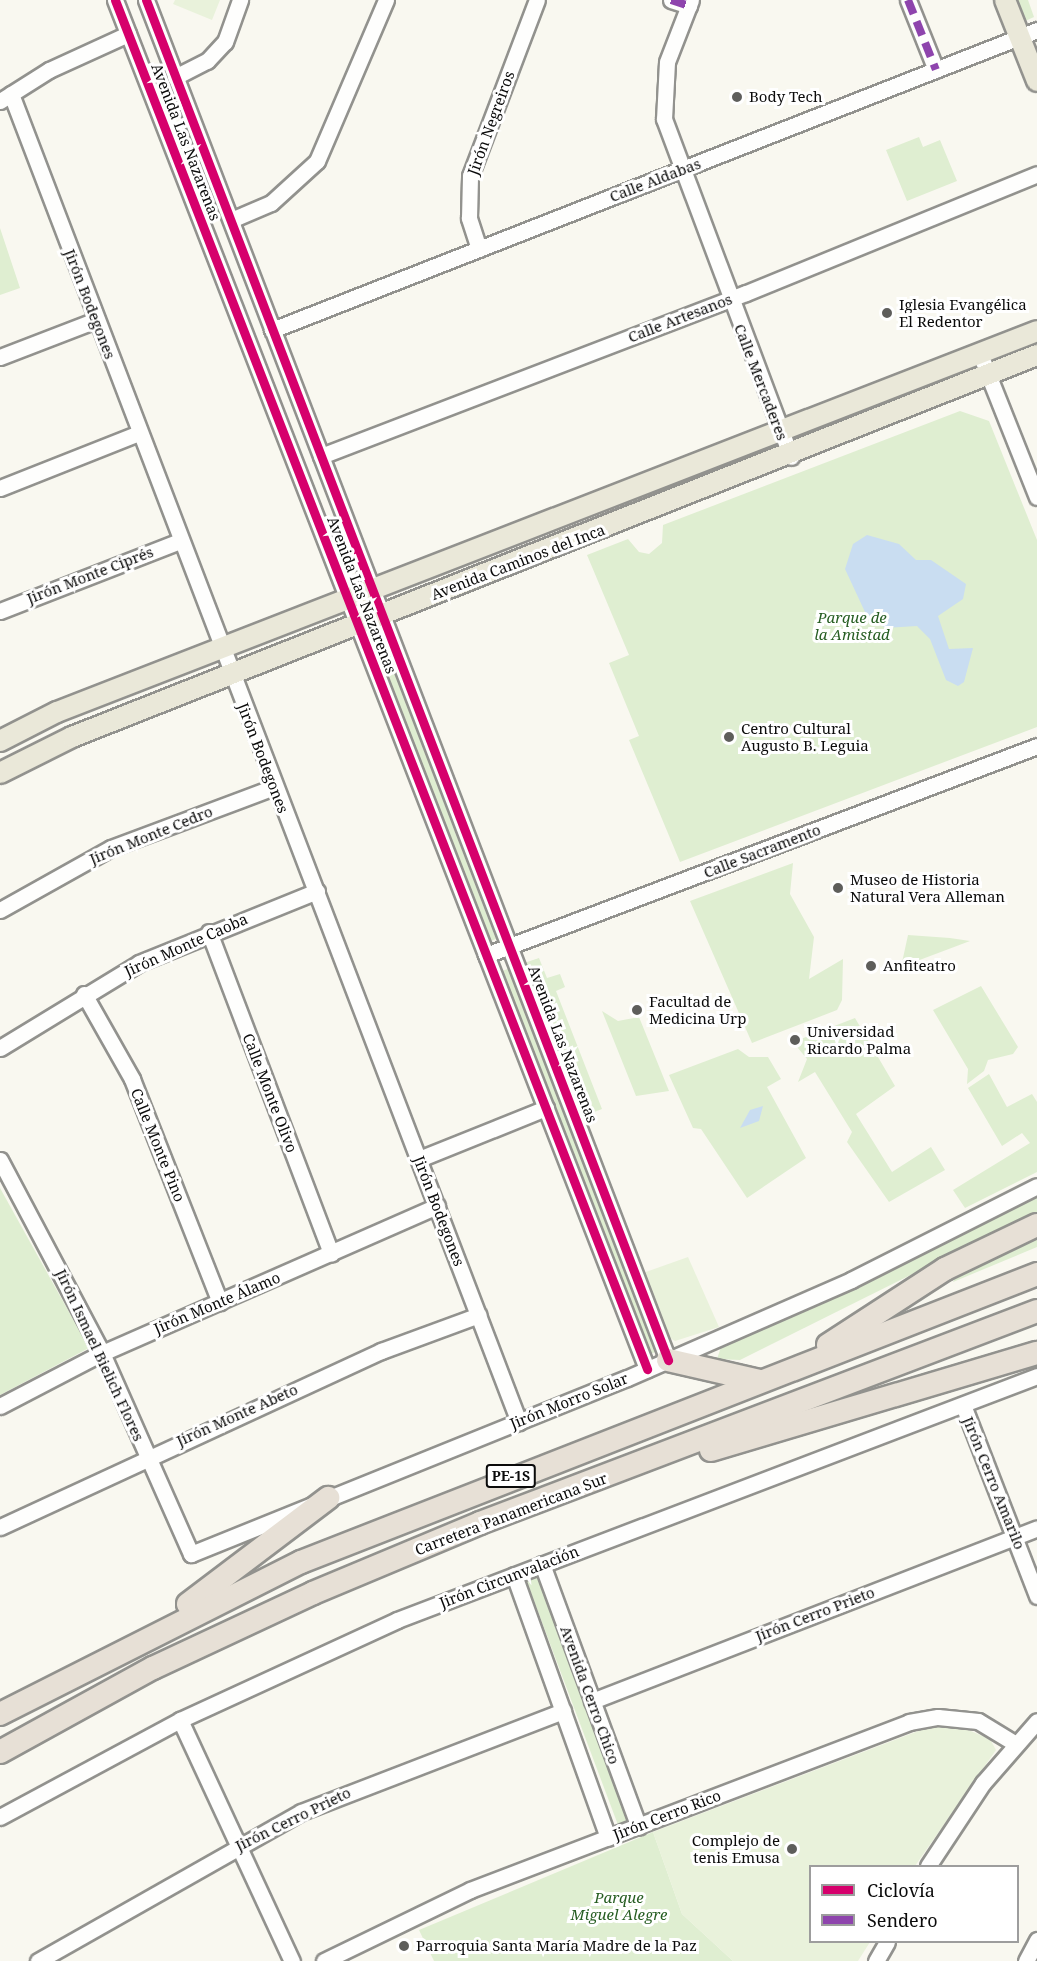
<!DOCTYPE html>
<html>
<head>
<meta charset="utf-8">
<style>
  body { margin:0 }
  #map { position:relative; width:1037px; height:1961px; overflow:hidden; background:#f9f8f0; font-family:"Noto Serif",serif }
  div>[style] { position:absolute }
  .green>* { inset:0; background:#dfeed1 }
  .pitch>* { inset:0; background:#e9f2db }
  .water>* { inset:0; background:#c9ddf1 }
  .roads { filter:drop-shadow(2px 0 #92928e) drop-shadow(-2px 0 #92928e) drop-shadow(0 2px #92928e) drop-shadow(0 -2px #92928e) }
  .minor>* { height:15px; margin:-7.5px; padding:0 7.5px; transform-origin:7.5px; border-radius:7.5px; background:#fefefd }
  .major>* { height:20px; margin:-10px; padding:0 10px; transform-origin:10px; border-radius:10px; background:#eae8d9 }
  .highway>* { height:22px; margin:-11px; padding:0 11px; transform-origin:11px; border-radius:11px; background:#e7e0d6 }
  .quiet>* { height:8px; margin-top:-4px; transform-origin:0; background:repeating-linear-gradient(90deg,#8e44ad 0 15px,transparent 0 23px) }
  .cycleway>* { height:9px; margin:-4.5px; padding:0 4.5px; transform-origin:4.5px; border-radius:4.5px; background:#d6006c }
  .dots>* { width:16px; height:16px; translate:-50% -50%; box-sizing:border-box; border:3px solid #fff; border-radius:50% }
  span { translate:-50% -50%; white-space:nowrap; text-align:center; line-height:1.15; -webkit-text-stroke:6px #fff; paint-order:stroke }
  .shield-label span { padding:2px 4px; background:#fff; border:2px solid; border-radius:4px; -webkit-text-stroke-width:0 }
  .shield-label { font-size:14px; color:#0b0b0b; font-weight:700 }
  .poi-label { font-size:15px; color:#0b0b0b }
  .left { translate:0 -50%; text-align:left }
  .right { translate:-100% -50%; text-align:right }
  .street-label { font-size:15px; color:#0b0b0b }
  .park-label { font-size:15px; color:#265d22; font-style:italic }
  .legend { position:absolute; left:809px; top:1865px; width:210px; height:78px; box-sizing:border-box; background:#fff; border:2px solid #9d9d9d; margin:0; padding:8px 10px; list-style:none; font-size:18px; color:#0b0b0b }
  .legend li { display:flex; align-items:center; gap:12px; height:30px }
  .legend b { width:30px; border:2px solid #9d9d9d }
</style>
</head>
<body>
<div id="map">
  <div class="green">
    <div style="clip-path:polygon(1015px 0,1028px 0,1034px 17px,1023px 22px)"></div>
    <div style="clip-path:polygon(919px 137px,923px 147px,940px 140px,957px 181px,907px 201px,886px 150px)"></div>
    <div style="clip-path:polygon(0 228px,20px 288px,0 295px)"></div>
    <div style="clip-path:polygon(960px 411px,989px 421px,1037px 540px,1037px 727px,680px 862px,629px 740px,639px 736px,609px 663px,629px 655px,587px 555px,628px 539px,639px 552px,649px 554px,662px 543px,663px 525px)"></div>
    <div style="clip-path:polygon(383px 643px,496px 939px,488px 942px,373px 644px)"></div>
    <div style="clip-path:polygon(793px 863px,790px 894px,814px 937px,809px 979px,843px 959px,842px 1000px,837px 1010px,752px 1043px,690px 901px)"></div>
    <div style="clip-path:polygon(908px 935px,950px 938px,970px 941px,901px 967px)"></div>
    <div style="clip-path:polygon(539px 958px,547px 978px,560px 974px,565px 987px,556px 991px,602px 1109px,584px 1116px,524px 963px)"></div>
    <div style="clip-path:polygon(511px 968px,658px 1351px,650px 1354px,502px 971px)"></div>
    <div style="clip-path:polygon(981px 986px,1018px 1047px,1013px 1054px,988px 1060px,984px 1071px,967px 1084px,968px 1069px,933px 1010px)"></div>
    <div style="clip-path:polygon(602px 1011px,618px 1021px,639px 1017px,669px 1091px,636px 1096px)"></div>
    <div style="clip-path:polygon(855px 1018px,895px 1086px,856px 1114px,892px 1172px,931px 1147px,945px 1170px,889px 1202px,847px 1142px,852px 1132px,815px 1072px,798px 1082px,807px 1059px,793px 1042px)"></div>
    <div style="clip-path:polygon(738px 1049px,749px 1057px,768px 1057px,781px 1079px,767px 1087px,806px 1158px,747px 1198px,701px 1129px,693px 1128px,669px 1075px)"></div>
    <div style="clip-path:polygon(989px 1074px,1007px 1107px,1032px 1094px,1037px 1102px,1037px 1172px,965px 1208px,953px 1190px,1030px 1143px,1022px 1133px,1002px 1146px,968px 1088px)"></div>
    <div style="clip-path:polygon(0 1188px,89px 1348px,0 1395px)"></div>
    <div style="clip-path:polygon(1037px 1196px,1037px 1212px,740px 1360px,717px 1359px,721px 1347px)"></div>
    <div style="clip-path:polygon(1037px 1236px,1037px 1247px,953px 1282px,957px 1273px)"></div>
    <div style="clip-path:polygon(538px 1572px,631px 1820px,618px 1825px,525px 1577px)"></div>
    <div style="clip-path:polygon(653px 1832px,682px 1914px,733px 1961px,434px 1961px,419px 1930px)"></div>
  </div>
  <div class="pitch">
    <div style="clip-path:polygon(175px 0,220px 0,212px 20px,173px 4px)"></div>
    <div style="clip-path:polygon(688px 1257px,719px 1327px,675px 1341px,667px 1336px,643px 1273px)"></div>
    <div style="clip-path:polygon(934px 1725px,961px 1727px,990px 1739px,996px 1750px,915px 1866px,810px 1866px,810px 1942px,870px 1942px,858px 1961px,733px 1961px,682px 1914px,653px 1832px)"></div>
  </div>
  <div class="water">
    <div style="clip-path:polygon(867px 535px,899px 544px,916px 560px,931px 560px,966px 584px,963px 599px,938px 616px,949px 649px,973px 648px,964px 682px,958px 686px,946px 680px,930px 639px,917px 626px,885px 628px,865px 612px,845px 569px,853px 544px)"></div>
    <div style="clip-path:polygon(763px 1106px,759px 1121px,740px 1128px,750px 1110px)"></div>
  </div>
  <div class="roads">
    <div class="minor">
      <div style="left:115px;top:0;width:1469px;rotate:68.76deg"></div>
      <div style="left:146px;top:0;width:1457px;rotate:69deg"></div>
      <div style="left:671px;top:0;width:19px;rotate:18deg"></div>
      <div style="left:691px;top:0;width:66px;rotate:111.2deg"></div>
      <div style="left:667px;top:62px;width:57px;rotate:93deg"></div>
      <div style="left:664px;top:119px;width:361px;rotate:69.4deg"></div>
      <div style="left:908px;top:0;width:75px;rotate:68.2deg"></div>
      <div style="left:175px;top:77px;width:36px;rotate:-27deg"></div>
      <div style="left:207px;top:61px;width:26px;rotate:-47deg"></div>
      <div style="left:225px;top:42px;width:45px;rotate:-70.3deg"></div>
      <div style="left:11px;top:94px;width:1422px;rotate:69.07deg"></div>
      <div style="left:0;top:101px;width:58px;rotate:-32.3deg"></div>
      <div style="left:49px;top:70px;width:87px;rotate:-24.5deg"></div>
      <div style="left:231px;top:220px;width:43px;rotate:-23deg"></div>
      <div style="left:271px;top:203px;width:62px;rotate:-42.4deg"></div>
      <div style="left:317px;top:161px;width:175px;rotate:-66.8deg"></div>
      <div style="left:479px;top:249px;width:33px;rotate:-108deg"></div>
      <div style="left:469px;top:218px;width:42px;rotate:-88.6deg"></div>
      <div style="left:470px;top:176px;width:188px;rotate:-69.2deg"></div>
      <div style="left:272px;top:330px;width:822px;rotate:-21.41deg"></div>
      <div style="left:980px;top:354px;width:154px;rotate:68.3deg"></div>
      <div style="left:0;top:357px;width:103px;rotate:-21.1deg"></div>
      <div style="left:321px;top:456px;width:455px;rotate:-21deg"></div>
      <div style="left:746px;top:293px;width:314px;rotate:-22.2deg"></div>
      <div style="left:0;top:488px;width:149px;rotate:-21.6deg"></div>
      <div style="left:0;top:611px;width:193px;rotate:-21.3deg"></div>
      <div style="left:0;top:910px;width:127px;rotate:-29.2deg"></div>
      <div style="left:111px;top:848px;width:174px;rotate:-20.5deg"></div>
      <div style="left:209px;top:932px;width:344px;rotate:69.2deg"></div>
      <div style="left:486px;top:955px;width:589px;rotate:-20.77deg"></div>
      <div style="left:84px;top:994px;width:98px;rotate:60.5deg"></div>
      <div style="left:132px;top:1079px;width:240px;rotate:68.5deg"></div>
      <div style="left:0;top:1048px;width:163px;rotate:-31.4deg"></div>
      <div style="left:139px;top:963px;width:192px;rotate:-22deg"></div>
      <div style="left:419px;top:1159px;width:137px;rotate:-21.9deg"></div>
      <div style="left:0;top:1160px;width:218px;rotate:62.1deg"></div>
      <div style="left:102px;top:1353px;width:220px;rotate:66.1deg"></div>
      <div style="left:191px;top:1554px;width:470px;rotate:-22deg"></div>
      <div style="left:627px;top:1378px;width:244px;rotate:-23.6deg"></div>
      <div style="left:851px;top:1280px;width:208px;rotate:-26.8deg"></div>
      <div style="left:963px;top:1405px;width:205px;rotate:68.8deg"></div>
      <div style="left:0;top:1406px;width:115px;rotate:-27.5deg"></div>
      <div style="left:102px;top:1353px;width:366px;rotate:-23.7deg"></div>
      <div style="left:0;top:1527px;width:420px;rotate:-24.8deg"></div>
      <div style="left:381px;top:1351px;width:104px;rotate:-20.2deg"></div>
      <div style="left:542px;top:1564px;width:280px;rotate:69.8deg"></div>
      <div style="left:514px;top:1575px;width:279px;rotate:70.3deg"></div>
      <div style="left:592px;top:1701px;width:477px;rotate:-21.2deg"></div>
      <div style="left:180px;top:1720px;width:266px;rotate:65.1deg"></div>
      <div style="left:0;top:1817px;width:204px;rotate:-28.3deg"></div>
      <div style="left:180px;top:1720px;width:239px;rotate:-24.7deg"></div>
      <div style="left:397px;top:1620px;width:685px;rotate:-20.87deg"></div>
      <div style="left:928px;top:1866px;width:100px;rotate:-56.5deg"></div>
      <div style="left:983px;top:1783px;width:82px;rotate:-48.9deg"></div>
      <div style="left:38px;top:1961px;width:302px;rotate:-29.5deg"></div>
      <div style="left:301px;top:1812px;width:281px;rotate:-21.1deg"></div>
      <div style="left:324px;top:1961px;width:162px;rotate:-25.9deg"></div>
      <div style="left:470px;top:1890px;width:470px;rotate:-20.9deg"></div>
      <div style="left:909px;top:1722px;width:29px;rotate:-10deg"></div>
      <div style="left:938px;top:1717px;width:40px;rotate:5.7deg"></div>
      <div style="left:978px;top:1721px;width:44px;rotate:31.2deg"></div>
      <div style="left:876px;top:1961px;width:22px;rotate:-60deg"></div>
      <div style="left:1026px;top:1961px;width:24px;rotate:-62deg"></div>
    </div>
    <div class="major">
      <div style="left:1005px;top:0;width:87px;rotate:68.4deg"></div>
      <div style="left:0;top:741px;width:64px;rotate:-27deg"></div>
      <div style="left:57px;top:712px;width:1051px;rotate:-21.24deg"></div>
      <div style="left:0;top:773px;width:80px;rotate:-26.6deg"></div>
      <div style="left:72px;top:737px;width:1038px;rotate:-21.6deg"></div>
    </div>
    <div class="highway">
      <div style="left:828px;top:1345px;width:140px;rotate:-33deg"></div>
      <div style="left:945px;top:1269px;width:102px;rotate:-25.6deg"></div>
      <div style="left:668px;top:1360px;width:94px;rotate:12.9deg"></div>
      <div style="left:711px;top:1450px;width:340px;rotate:-16.6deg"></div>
      <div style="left:188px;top:1604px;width:176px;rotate:-37.1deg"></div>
      <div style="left:0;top:1714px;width:337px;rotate:-26.8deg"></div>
      <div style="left:301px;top:1562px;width:790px;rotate:-21.37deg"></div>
      <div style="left:0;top:1752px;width:175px;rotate:-28.8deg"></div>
      <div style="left:153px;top:1668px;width:177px;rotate:-25.1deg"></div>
      <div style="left:313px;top:1593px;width:181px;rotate:-22.7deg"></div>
      <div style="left:480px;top:1523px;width:596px;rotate:-20.84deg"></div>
    </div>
  </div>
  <div class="quiet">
    <div style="left:671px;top:0;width:19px;rotate:18deg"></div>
    <div style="left:908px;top:0;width:75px;rotate:68.2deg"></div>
  </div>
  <div class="cycleway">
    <div style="left:115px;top:0;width:1469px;rotate:68.76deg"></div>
    <div style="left:146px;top:0;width:1457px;rotate:69deg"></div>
  </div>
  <div class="dots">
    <div style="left:737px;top:97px;background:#5e5e5b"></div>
    <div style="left:887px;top:313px;background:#5e5e5b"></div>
    <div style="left:729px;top:737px;background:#5e5e5b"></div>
    <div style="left:838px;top:888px;background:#5e5e5b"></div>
    <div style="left:871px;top:966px;background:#5e5e5b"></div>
    <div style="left:637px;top:1010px;background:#5e5e5b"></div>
    <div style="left:795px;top:1040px;background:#5e5e5b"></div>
    <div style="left:792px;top:1849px;background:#5e5e5b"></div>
    <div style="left:404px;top:1946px;background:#5e5e5b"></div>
  </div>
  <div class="shield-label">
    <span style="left:511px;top:1476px">PE-1S</span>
  </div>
  <div class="poi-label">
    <span class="left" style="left:749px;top:97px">Body Tech</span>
    <span class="left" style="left:899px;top:313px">Iglesia Evangélica<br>El Redentor</span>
    <span class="left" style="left:741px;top:737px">Centro Cultural<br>Augusto B. Leguia</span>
    <span class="left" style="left:850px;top:888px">Museo de Historia<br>Natural Vera Alleman</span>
    <span class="left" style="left:883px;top:966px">Anfiteatro</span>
    <span class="left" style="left:649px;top:1010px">Facultad de<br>Medicina Urp</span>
    <span class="left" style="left:807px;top:1040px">Universidad<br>Ricardo Palma</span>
    <span class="right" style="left:780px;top:1849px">Complejo de<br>tenis Emusa</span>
    <span class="left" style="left:416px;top:1946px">Parroquia Santa María Madre de la Paz</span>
  </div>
  <div class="street-label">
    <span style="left:491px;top:123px;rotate:-70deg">Jirón Negreiros</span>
    <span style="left:186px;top:142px;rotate:69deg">Avenida Las Nazarenas</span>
    <span style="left:655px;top:180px;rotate:-21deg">Calle Aldabas</span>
    <span style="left:90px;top:304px;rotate:69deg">Jirón Bodegones</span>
    <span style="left:680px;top:318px;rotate:-21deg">Calle Artesanos</span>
    <span style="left:761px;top:382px;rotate:69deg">Calle Mercaderes</span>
    <span style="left:518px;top:562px;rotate:-21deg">Avenida Caminos del Inca</span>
    <span style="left:90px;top:575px;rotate:-21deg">Jirón Monte Ciprés</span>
    <span style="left:362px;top:595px;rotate:69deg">Avenida Las Nazarenas</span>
    <span style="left:263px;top:758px;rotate:69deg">Jirón Bodegones</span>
    <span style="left:151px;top:835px;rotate:-22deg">Jirón Monte Cedro</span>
    <span style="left:762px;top:851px;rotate:-21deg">Calle Sacramento</span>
    <span style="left:186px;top:945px;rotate:-24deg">Jirón Monte Caoba</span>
    <span style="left:563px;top:1044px;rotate:69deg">Avenida Las Nazarenas</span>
    <span style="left:270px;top:1093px;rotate:69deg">Calle Monte Olivo</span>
    <span style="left:158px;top:1145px;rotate:68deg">Calle Monte Pino</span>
    <span style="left:439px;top:1211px;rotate:69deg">Jirón Bodegones</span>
    <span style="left:217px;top:1303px;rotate:-23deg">Jirón Monte Álamo</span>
    <span style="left:100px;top:1355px;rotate:65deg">Jirón Ismael Bielich Flores</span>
    <span style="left:569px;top:1401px;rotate:-22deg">Jirón Morro Solar</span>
    <span style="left:237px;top:1415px;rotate:-24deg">Jirón Monte Abeto</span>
    <span style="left:994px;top:1483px;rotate:68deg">Jirón Cerro Amarilo</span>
    <span style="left:511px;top:1514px;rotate:-21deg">Carretera Panamericana Sur</span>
    <span style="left:509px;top:1577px;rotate:-21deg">Jirón Circunvalación</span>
    <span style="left:815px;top:1614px;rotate:-21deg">Jirón Cerro Prieto</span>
    <span style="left:590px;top:1695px;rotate:70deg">Avenida Cerro Chico</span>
    <span style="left:667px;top:1815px;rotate:-21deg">Jirón Cerro Rico</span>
    <span style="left:293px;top:1819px;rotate:-26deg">Jirón Cerro Prieto</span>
  </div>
  <div class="park-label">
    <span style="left:852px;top:626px">Parque de<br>la Amistad</span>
    <span style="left:619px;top:1906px">Parque<br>Miguel Alegre</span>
  </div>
  <ul class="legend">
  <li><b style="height:8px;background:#d6006c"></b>Ciclovía</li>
  <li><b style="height:8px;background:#8e44ad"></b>Sendero</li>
  </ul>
</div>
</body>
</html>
